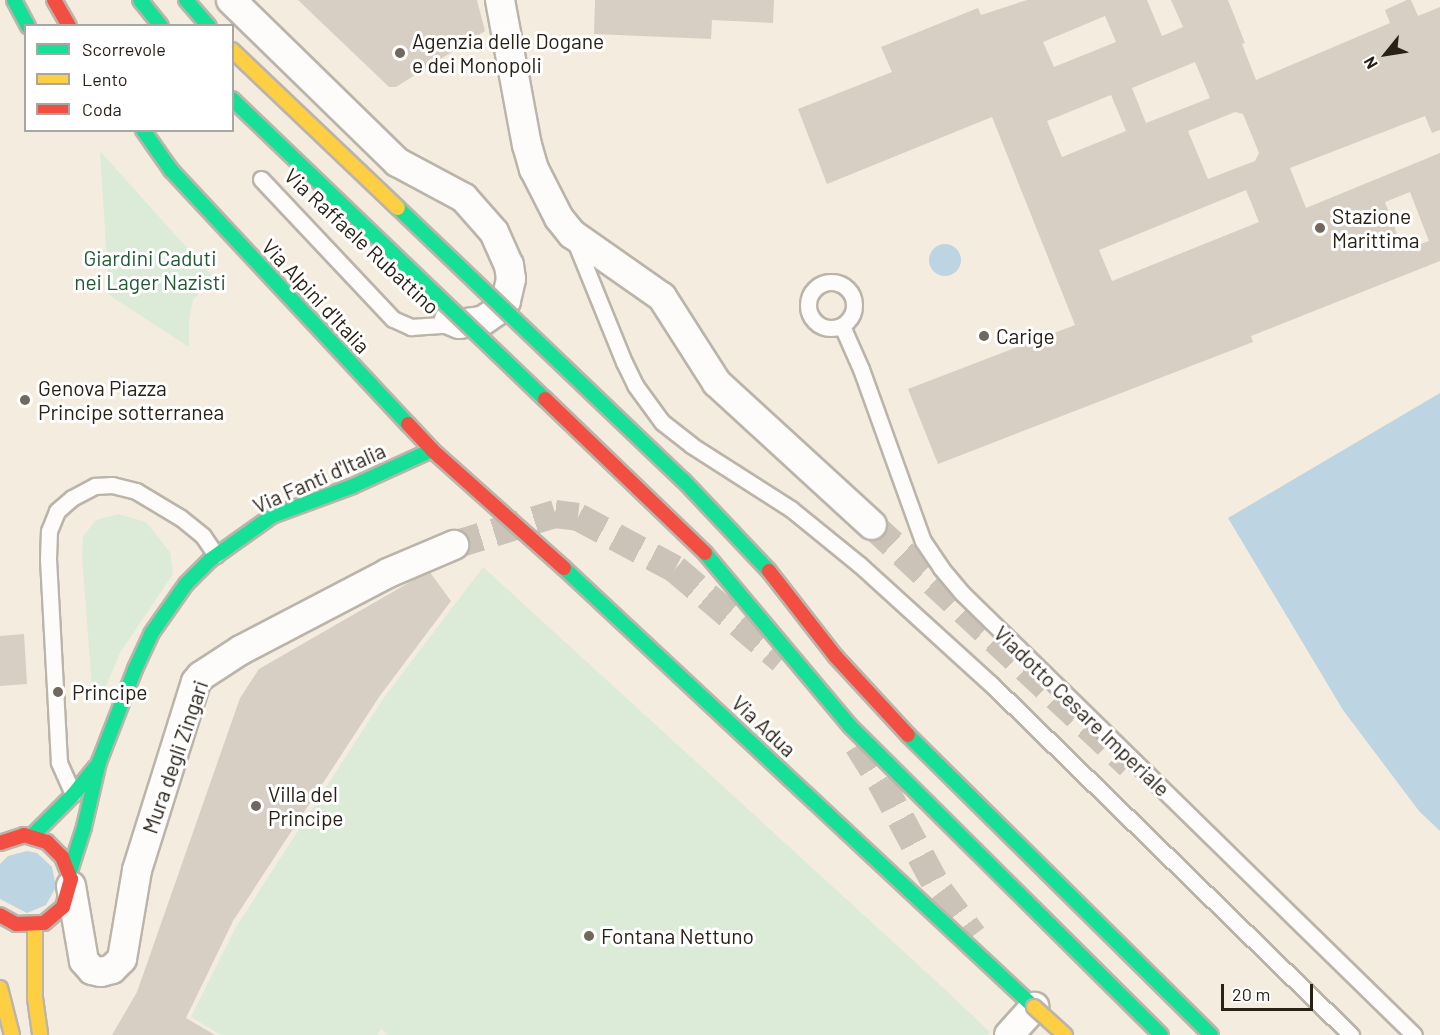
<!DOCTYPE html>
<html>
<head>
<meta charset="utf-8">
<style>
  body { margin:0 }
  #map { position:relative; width:1440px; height:1035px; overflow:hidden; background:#f4ecdf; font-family:Barlow,sans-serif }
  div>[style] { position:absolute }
  .green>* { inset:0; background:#dcebd7 }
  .water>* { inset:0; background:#bdd4e2 }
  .round { border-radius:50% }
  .building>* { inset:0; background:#d7cfc4 }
  .street-tunnel>* { height:28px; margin-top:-14px; transform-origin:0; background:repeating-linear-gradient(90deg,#cbc3b7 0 28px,transparent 0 42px) }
  .roads { filter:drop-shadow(2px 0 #bbb4aa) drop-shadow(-2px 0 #bbb4aa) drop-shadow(0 2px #bbb4aa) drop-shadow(0 -2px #bbb4aa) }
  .lane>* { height:15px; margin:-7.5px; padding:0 7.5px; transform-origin:7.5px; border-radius:7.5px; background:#fdfcfa }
  .lane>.ring { margin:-7.5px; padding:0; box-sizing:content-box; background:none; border:15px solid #fdfcfa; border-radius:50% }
  .street>* { height:28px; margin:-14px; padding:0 14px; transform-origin:14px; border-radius:14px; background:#fdfcfa }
  .fast>* { height:14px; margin:-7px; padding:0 7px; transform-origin:7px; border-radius:7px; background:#16e098 }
  .slow>* { height:14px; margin:-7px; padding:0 7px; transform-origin:7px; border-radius:7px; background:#ffcf43 }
  .jam>* { height:14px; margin:-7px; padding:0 7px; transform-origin:7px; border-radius:7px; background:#f24e42 }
  .bridges { filter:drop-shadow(2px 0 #bbb4aa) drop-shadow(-2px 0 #bbb4aa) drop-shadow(0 2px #bbb4aa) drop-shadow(0 -2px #bbb4aa) }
  .fast-bridge>* { height:14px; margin:-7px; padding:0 7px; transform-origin:7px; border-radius:7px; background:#16e098 }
  .slow-bridge>* { height:14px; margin:-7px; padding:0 7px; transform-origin:7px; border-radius:7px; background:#ffcf43 }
  .jam-bridge>* { height:14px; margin:-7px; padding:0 7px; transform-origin:7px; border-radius:7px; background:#f24e42 }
  .dots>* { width:16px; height:16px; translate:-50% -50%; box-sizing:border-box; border:3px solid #fff; border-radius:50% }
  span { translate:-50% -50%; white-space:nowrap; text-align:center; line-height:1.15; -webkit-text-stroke:6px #fff; paint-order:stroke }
  .poi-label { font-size:21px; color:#292116 }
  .left { translate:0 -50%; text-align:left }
  .street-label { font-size:21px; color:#292116 }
  .park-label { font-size:21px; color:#215935 }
  .legend { position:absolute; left:24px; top:24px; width:210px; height:108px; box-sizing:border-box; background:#fff; border:2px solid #a9a6a2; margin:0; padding:8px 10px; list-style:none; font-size:18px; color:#292116 }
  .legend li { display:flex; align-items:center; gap:12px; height:30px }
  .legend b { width:30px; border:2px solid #a9a6a2 }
  .north { position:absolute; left:1356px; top:24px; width:60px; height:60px; -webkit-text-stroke:4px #fff; paint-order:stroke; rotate:240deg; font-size:16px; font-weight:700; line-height:24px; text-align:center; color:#292116 }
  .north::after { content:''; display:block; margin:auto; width:21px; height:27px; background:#292116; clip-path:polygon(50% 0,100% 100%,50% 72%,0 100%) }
  .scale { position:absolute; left:1221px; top:984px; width:92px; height:27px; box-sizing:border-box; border:3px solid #292116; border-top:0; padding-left:8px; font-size:18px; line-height:21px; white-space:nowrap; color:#292116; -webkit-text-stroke:4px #fff; paint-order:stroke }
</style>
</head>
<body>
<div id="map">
  <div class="green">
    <div style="clip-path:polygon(100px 151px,213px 277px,193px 300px,189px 321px,189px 347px,109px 295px)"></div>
    <div style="clip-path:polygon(118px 514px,146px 522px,170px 552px,173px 574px,120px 653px,101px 698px,92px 687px,82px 557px,83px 536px,96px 520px)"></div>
    <div style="clip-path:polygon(483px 567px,937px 982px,990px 1032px,987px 1035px,388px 1035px,381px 1029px,377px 1035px,221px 1035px,191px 1017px,236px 927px,383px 699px)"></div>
  </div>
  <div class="water">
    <div class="round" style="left:929px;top:244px;width:32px;height:32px"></div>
    <div style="clip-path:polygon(1440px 393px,1440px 831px,1419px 811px,1343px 710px,1228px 518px)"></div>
    <div style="clip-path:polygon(27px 851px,37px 853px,52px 867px,56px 887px,46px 905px,27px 913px,0 899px,0 864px,8px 856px)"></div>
  </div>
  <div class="building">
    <div style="clip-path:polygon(298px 0,477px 0,485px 31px,396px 87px,389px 87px)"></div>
    <div style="clip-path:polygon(595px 0,774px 0,773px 23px,712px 20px,711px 39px,594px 34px)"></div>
    <div style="clip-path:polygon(evenodd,1027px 0,1147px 0,1162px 36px,1183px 27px,1171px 0,1228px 0,1245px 43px,1242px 44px,1256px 80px,1390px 23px,1385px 10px,1407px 0,1411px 0,1418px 16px,1440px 7px,1440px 130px,1432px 133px,1425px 116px,1290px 168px,1306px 208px,1440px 153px,1440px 261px,1251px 336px,1253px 342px,938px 464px,908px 389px,1075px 325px,992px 117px,827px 184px,798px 109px,892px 72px,881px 47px,978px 8px,981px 15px,1027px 0,1105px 16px,1116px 42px,1054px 67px,1043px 42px,1105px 16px,1027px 0,1195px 62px,1210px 98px,1146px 123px,1132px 88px,1195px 62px,1027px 0,1111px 95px,1126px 131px,1062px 157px,1047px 121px,1111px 95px,1027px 0,1235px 112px,1243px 114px,1259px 153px,1255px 161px,1208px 179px,1188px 131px,1235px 112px,1027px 0,1246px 190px,1259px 222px,1112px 281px,1099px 250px,1246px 190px,1027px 0,1410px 192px,1429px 241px,1403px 250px,1385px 202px,1410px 192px)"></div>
    <div style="clip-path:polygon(429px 571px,451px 601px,379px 697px,233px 921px,186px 1018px,215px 1035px,112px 1035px,137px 992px,240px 698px,259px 669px)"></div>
    <div style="clip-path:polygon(24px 634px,27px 684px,0 686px,0 636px)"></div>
  </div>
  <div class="street-tunnel">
    <div style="left:872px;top:525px;width:352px;rotate:43deg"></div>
    <div style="left:454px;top:545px;width:106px;rotate:-17.1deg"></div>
    <div style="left:555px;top:514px;width:23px;rotate:7deg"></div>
    <div style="left:578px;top:517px;width:110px;rotate:28.2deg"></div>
    <div style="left:675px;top:569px;width:140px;rotate:40.4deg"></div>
    <div style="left:858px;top:745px;width:44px;rotate:58.1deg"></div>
    <div style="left:881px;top:782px;width:125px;rotate:61.8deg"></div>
    <div style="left:940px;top:892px;width:55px;rotate:53.1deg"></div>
  </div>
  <div class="roads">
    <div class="lane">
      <div style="left:261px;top:179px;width:192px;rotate:46.7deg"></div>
      <div style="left:393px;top:319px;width:20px;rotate:24deg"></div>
      <div style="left:411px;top:327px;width:45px;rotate:-3.8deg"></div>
      <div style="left:574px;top:239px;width:133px;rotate:67.9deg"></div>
      <div style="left:624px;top:362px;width:25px;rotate:64deg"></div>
      <div style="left:635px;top:385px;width:46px;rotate:53.9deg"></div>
      <div style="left:662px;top:422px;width:37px;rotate:38deg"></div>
      <div style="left:691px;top:445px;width:119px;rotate:32.6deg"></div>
      <div style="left:791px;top:509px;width:89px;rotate:39.1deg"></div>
      <div style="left:860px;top:565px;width:177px;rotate:42.3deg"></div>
      <div style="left:991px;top:684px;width:503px;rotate:44.27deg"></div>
      <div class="ring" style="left:808px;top:282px;width:31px;height:31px"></div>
      <div style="left:842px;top:326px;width:47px;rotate:66.2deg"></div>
      <div style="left:861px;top:369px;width:183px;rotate:70.2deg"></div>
      <div style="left:923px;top:541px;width:32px;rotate:56deg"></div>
      <div style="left:941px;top:568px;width:33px;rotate:50deg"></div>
      <div style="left:962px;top:593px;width:632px;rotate:44.36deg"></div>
      <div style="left:73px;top:794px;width:35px;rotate:-114deg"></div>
      <div style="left:59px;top:762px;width:203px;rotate:-93.1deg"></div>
      <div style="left:48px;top:559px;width:28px;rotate:-88deg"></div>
      <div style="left:49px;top:531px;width:22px;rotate:-68deg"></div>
      <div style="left:57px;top:511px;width:20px;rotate:-41deg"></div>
      <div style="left:72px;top:498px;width:26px;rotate:-28deg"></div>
      <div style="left:95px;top:486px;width:17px;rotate:-3deg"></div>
      <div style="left:112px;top:485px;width:25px;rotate:14deg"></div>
      <div style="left:136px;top:491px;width:52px;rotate:31deg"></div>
      <div style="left:181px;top:518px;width:28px;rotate:39deg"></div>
      <div style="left:203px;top:536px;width:23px;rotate:56deg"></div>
    </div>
    <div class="street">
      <div style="left:231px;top:0;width:232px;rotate:44.3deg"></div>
      <div style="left:397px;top:162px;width:76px;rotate:28.2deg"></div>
      <div style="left:464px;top:198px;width:45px;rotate:48.6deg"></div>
      <div style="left:494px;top:232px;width:36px;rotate:66deg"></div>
      <div style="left:509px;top:265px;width:14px;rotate:82deg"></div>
      <div style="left:511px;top:279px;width:23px;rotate:103deg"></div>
      <div style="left:506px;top:301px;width:13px;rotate:132deg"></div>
      <div style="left:497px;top:311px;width:18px;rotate:146deg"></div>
      <div style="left:482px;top:321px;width:23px;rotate:173deg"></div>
      <div style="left:459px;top:324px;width:11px;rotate:-158deg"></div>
      <div style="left:500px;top:0;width:147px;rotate:79.5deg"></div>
      <div style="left:527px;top:145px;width:25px;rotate:74deg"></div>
      <div style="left:534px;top:169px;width:55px;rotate:63deg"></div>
      <div style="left:559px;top:218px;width:21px;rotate:51deg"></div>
      <div style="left:572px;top:234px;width:110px;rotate:35deg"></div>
      <div style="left:662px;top:297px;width:102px;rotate:57.4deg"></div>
      <div style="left:717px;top:383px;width:210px;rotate:42.5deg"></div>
      <div style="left:71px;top:886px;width:76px;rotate:80.2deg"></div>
      <div style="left:84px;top:961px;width:12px;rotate:48deg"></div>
      <div style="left:92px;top:970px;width:9px;rotate:13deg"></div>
      <div style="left:101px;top:972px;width:11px;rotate:-15deg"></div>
      <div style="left:112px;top:969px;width:14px;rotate:-45deg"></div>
      <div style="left:122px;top:959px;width:90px;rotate:-80.4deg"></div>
      <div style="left:137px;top:870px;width:197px;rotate:-72.6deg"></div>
      <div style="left:196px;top:682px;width:8px;rotate:-50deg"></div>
      <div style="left:201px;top:676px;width:48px;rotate:-33deg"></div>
      <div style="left:241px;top:650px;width:166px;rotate:-27.6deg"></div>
      <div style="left:388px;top:573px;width:72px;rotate:-23deg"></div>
      <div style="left:1009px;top:1035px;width:38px;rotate:-48deg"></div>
    </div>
    <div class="fast">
      <div style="left:14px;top:0;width:30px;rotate:62deg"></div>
      <div style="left:140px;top:0;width:33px;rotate:51deg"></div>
      <div style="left:186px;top:0;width:35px;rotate:49deg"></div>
      <div style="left:143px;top:130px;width:49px;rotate:55deg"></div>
      <div style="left:171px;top:170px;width:347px;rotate:47deg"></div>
      <div style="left:564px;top:568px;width:643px;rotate:43.05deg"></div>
      <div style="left:32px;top:836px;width:58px;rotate:-45deg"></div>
      <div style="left:73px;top:795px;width:36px;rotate:-51deg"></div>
      <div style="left:70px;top:871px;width:46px;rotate:-72.3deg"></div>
      <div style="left:84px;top:827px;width:67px;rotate:-77deg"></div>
      <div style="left:99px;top:762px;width:100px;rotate:-68.8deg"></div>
      <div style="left:135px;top:669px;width:38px;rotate:-65deg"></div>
      <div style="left:151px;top:634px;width:61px;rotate:-55deg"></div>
      <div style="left:186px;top:584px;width:34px;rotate:-45deg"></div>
      <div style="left:210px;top:560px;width:76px;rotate:-35.4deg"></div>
      <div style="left:272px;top:516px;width:86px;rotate:-20.3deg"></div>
      <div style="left:353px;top:486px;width:87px;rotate:-24.5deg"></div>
    </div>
    <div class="slow">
      <div style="left:35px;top:925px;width:73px;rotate:90deg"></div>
      <div style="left:35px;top:998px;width:37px;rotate:82deg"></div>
      <div style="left:0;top:988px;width:49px;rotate:75.7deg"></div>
    </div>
    <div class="jam">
      <div style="left:54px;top:0;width:30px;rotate:60deg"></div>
      <div style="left:408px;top:424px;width:35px;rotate:47deg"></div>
      <div style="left:432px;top:450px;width:177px;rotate:41.8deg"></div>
      <div style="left:0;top:843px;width:25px;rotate:-18deg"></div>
      <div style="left:24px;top:835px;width:24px;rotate:17deg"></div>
      <div style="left:47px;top:842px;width:21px;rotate:45deg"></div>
      <div style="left:62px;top:857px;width:24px;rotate:68deg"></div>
      <div style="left:71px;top:879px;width:29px;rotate:106deg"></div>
      <div style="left:63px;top:907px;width:25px;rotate:140deg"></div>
      <div style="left:44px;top:923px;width:28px;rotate:178deg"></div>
      <div style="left:16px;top:924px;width:18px;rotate:-151deg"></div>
    </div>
  </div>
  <div class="bridges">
    <div class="fast-bridge">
      <div style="left:232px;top:99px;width:434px;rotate:43.8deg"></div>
      <div style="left:398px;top:208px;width:394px;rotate:43.7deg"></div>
      <div style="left:683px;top:480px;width:125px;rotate:46.6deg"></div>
      <div style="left:705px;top:553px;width:226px;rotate:50deg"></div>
      <div style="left:850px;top:726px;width:438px;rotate:44.8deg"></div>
      <div style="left:908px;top:735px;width:426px;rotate:44.7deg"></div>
    </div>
    <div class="slow-bridge">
      <div style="left:232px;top:50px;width:229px;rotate:43.6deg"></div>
      <div style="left:1034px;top:1007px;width:42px;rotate:42.1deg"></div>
    </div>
    <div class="jam-bridge">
      <div style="left:545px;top:399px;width:222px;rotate:43.9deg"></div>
      <div style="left:769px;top:571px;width:109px;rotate:52.1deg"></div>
      <div style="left:836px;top:657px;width:106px;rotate:47.3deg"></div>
    </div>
  </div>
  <div class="dots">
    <div style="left:400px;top:53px;background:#70685c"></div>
    <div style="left:1320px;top:228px;background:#70685c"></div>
    <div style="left:984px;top:336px;background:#70685c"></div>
    <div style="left:25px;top:400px;background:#70685c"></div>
    <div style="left:58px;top:692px;background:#70685c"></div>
    <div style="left:256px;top:806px;background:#70685c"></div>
    <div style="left:589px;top:936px;background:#70685c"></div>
  </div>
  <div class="poi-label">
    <span class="left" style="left:412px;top:53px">Agenzia delle Dogane<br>e dei Monopoli</span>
    <span class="left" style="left:1332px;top:228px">Stazione<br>Marittima</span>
    <span class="left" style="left:996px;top:336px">Carige</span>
    <span class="left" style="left:38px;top:400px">Genova Piazza<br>Principe sotterranea</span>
    <span class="left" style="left:72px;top:692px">Principe</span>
    <span class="left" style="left:268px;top:806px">Villa del<br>Principe</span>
    <span class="left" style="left:601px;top:936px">Fontana Nettuno</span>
  </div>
  <div class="street-label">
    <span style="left:362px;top:241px;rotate:43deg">Via Raffaele Rubattino</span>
    <span style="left:316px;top:296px;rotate:47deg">Via Alpini d'Italia</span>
    <span style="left:319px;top:478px;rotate:-24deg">Via Fanti d'Italia</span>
    <span style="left:1082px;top:711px;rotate:44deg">Viadotto Cesare Imperiale</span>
    <span style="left:764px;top:726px;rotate:43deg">Via Adua</span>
    <span style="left:175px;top:757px;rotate:-71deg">Mura degli Zingari</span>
  </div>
  <div class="park-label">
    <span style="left:150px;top:270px">Giardini Caduti<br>nei Lager Nazisti</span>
  </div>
  <ul class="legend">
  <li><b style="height:8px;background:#16e098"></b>Scorrevole</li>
  <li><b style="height:8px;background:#ffcf43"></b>Lento</li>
  <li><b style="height:8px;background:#f24e42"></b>Coda</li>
  </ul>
  <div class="north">N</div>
  <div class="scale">20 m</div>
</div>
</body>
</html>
